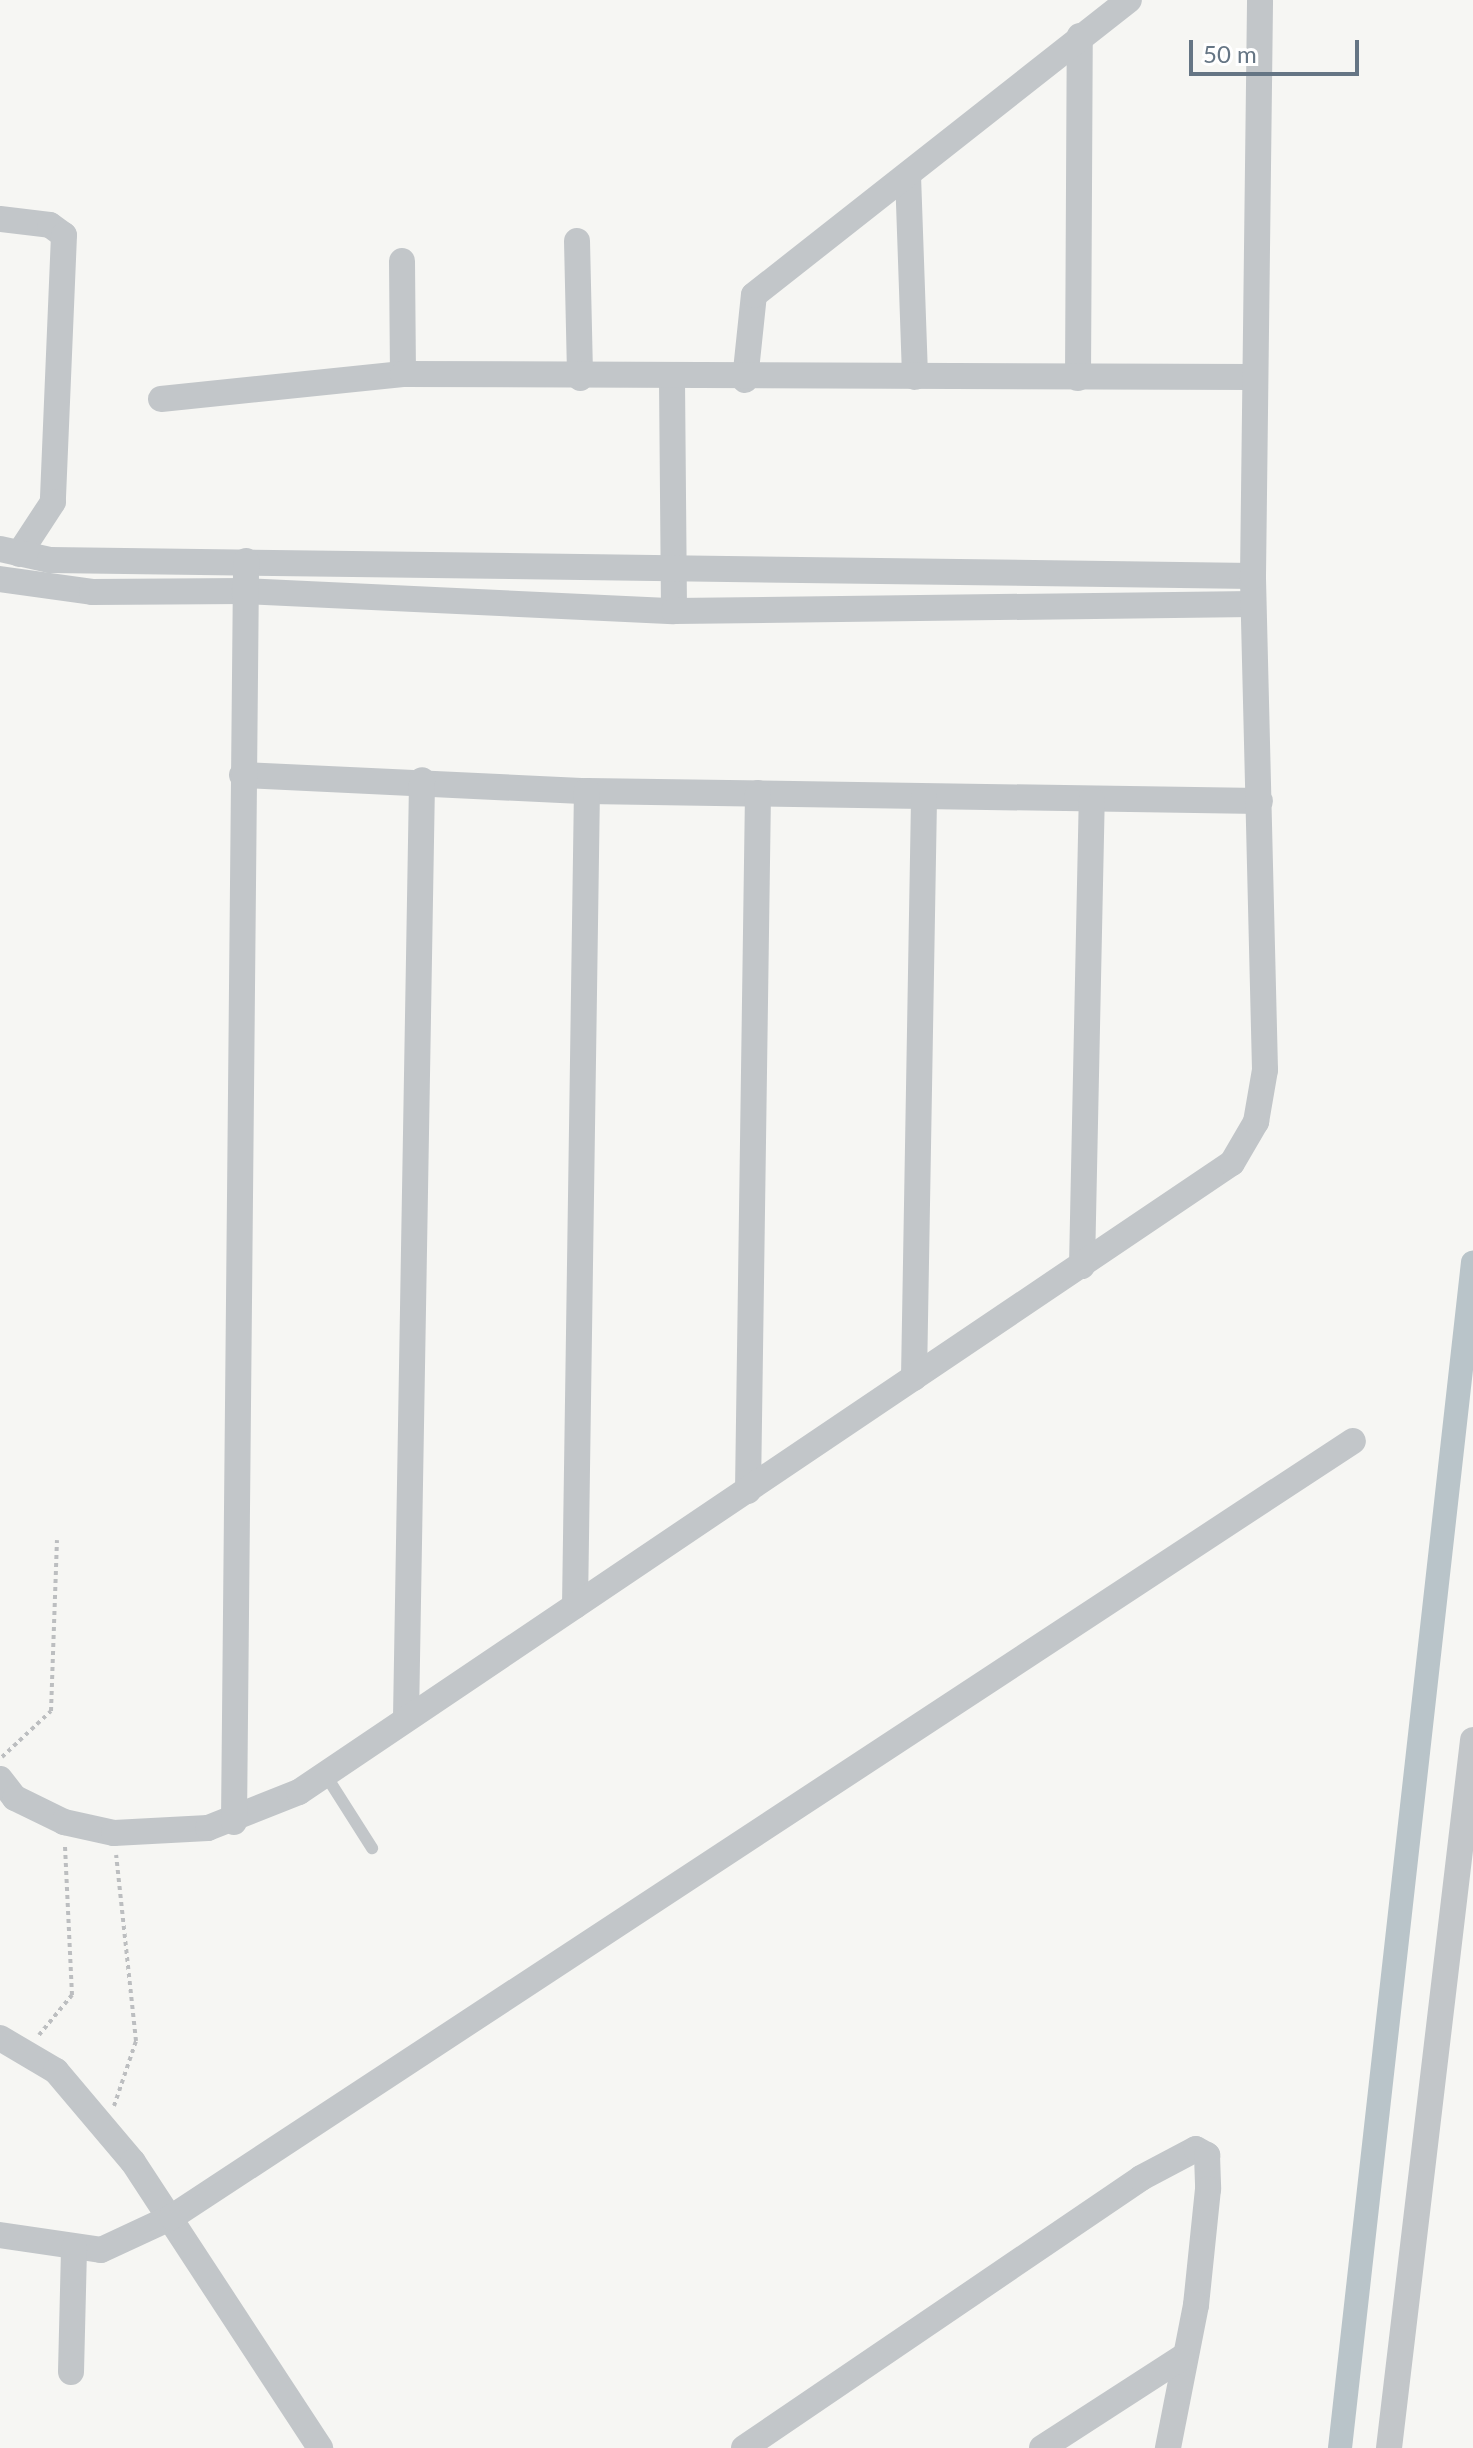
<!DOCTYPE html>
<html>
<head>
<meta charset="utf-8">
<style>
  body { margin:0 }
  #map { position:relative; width:1473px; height:2448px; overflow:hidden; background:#f6f6f3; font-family:Lato,sans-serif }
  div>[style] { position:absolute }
  .canal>* { height:24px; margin:-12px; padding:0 12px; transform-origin:12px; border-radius:12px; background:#b9c4c9 }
  .path>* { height:4px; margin-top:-2px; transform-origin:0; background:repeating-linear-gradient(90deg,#bcbec0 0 4px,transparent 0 8px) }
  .lane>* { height:12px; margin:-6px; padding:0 6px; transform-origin:6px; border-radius:6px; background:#c2c6c9 }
  .street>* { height:26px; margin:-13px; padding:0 13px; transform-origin:13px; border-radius:13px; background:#c2c6c9 }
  span { translate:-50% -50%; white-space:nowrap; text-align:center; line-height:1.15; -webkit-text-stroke:8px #fff; paint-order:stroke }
  .scale { position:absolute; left:1189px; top:40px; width:170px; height:36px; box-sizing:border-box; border:4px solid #657584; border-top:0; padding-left:10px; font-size:24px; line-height:28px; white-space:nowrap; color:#657584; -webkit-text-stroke:6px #fff; paint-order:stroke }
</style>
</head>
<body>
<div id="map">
  <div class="canal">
    <div style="left:1340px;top:2448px;width:1193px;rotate:-83.6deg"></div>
  </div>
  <div class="path">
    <div style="left:2px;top:1757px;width:67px;rotate:-43.2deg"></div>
    <div style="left:51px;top:1711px;width:171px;rotate:-88deg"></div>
    <div style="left:39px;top:2035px;width:52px;rotate:-50.5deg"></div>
    <div style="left:72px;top:1995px;width:151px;rotate:-92.7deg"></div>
    <div style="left:114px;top:2106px;width:69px;rotate:-71.3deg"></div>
    <div style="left:136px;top:2041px;width:187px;rotate:-96.1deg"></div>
  </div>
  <div class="lane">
    <div style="left:325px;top:1774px;width:88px;rotate:57.6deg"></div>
  </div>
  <div class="street">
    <div style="left:908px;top:175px;width:202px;rotate:88deg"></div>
    <div style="left:0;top:219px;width:50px;rotate:6.8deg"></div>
    <div style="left:50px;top:225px;width:17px;rotate:36deg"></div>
    <div style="left:64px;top:235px;width:267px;rotate:92.4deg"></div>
    <div style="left:53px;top:502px;width:62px;rotate:123.2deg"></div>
    <div style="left:577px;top:241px;width:137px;rotate:88.7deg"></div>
    <div style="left:402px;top:261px;width:113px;rotate:89.5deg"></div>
    <div style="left:1078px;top:378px;width:342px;rotate:-89.7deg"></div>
    <div style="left:672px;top:380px;width:231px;rotate:89.5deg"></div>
    <div style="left:745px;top:380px;width:85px;rotate:-84deg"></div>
    <div style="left:754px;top:295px;width:477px;rotate:-38.2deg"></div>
    <div style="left:161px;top:399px;width:243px;rotate:-5.9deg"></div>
    <div style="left:403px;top:374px;width:850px;rotate:0.2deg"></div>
    <div style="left:0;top:549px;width:51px;rotate:12.4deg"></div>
    <div style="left:50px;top:560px;width:1203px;rotate:0.76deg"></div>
    <div style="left:0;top:579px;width:93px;rotate:8deg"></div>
    <div style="left:92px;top:592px;width:152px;rotate:-0.4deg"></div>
    <div style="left:244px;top:591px;width:430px;rotate:2.7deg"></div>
    <div style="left:674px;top:611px;width:579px;rotate:-0.69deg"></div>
    <div style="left:242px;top:775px;width:345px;rotate:2.7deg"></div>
    <div style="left:587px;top:791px;width:673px;rotate:0.85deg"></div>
    <div style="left:1082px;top:1266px;width:466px;rotate:-88.8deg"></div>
    <div style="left:914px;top:1378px;width:580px;rotate:-89.01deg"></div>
    <div style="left:748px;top:1491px;width:698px;rotate:-89.18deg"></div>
    <div style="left:575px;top:1606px;width:815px;rotate:-89.16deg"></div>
    <div style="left:406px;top:1718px;width:938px;rotate:-89.02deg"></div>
    <div style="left:0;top:1779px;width:24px;rotate:52deg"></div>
    <div style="left:15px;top:1798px;width:55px;rotate:26.1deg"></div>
    <div style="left:64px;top:1822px;width:51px;rotate:12.4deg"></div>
    <div style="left:114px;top:1833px;width:94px;rotate:-3deg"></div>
    <div style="left:208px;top:1828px;width:98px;rotate:-21.6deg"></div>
    <div style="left:299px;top:1792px;width:1125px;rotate:-33.99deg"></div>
    <div style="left:1232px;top:1163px;width:48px;rotate:-59.7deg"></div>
    <div style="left:1256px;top:1122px;width:53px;rotate:-80.2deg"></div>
    <div style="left:1265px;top:1070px;width:494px;rotate:-91.4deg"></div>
    <div style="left:1253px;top:576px;width:576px;rotate:-89.3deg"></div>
    <div style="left:234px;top:1822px;width:1261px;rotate:-89.45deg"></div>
    <div style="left:0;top:2038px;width:65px;rotate:30.5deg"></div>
    <div style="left:56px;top:2071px;width:119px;rotate:49.8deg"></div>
    <div style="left:133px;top:2162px;width:342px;rotate:56.8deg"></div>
    <div style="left:0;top:2235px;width:102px;rotate:8.4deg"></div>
    <div style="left:101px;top:2250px;width:78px;rotate:-24.9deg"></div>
    <div style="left:172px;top:2217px;width:1413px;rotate:-33.31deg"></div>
    <div style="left:71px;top:2372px;width:124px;rotate:-88.6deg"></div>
    <div style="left:744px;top:2448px;width:480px;rotate:-34.2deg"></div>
    <div style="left:1141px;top:2178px;width:62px;rotate:-27.8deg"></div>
    <div style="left:1196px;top:2149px;width:13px;rotate:29deg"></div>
    <div style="left:1207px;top:2155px;width:34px;rotate:88deg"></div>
    <div style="left:1208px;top:2189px;width:117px;rotate:95.9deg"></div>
    <div style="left:1196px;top:2305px;width:146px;rotate:101.1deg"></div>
    <div style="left:1042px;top:2448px;width:166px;rotate:-32.9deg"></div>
    <div style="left:1389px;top:2448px;width:713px;rotate:-83.23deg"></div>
  </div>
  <div class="scale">50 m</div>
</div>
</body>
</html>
